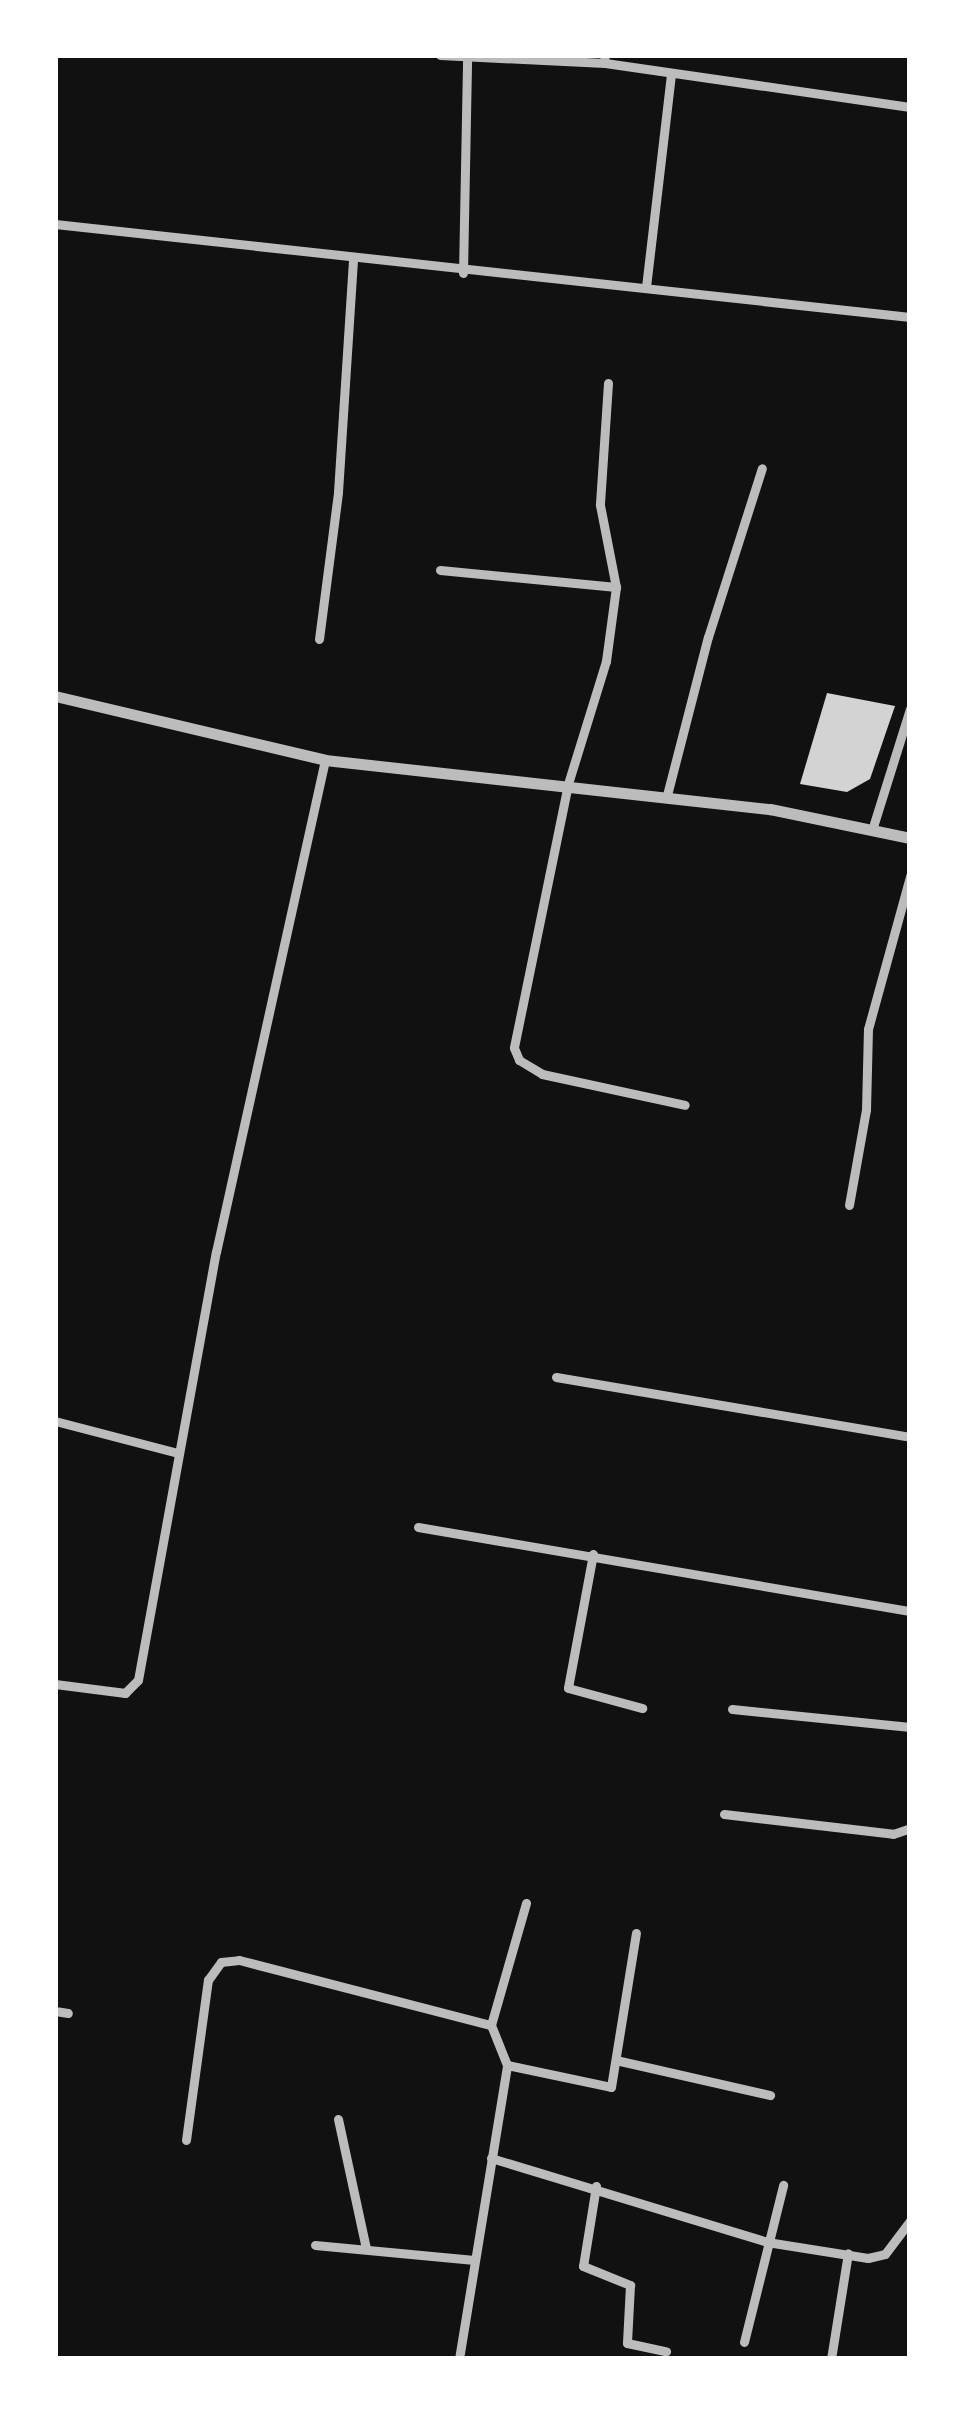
<!DOCTYPE html>
<html>
<head>
<meta charset="utf-8">
<style>
  body { margin:0 }
  #map { position:relative; width:965px; height:2414px; overflow:hidden; background:#111; font-family:Rubik,sans-serif }
  div>[style] { position:absolute }
  .building>* { inset:0; background:#d3d3d3 }
  .minor>* { height:9px; margin:-4.5px; padding:0 4.5px; transform-origin:4.5px; border-radius:4.5px; background:#bcbcbc }
  .tertiary>* { height:11px; margin:-5.5px; padding:0 5.5px; transform-origin:5.5px; border-radius:5.5px; background:#bcbcbc }
  span { translate:-50% -50%; white-space:nowrap; text-align:center; line-height:1.15; -webkit-text-stroke:10px #fff; paint-order:stroke }
  .frame { position:absolute; inset:0; border:58px solid #fff; pointer-events:none }
</style>
</head>
<body>
<div id="map">
  <div class="building">
    <div style="clip-path:polygon(827px 693px,895px 706px,870px 779px,847px 792px,800px 784px)"></div>
  </div>
  <div class="minor">
    <div style="left:440px;top:55px;width:165px;rotate:2.8deg"></div>
    <div style="left:604px;top:55px;width:8px;rotate:83deg"></div>
    <div style="left:605px;top:63px;width:308px;rotate:8.2deg"></div>
    <div style="left:55px;top:224px;width:860px;rotate:6.21deg"></div>
    <div style="left:463px;top:273px;width:215px;rotate:-88.9deg"></div>
    <div style="left:646px;top:287px;width:214px;rotate:-83.3deg"></div>
    <div style="left:608px;top:383px;width:122px;rotate:93.8deg"></div>
    <div style="left:600px;top:505px;width:84px;rotate:79deg"></div>
    <div style="left:440px;top:570px;width:177px;rotate:5.5deg"></div>
    <div style="left:616px;top:587px;width:75px;rotate:97.7deg"></div>
    <div style="left:606px;top:661px;width:129px;rotate:107.2deg"></div>
    <div style="left:568px;top:784px;width:269px;rotate:101.6deg"></div>
    <div style="left:514px;top:1048px;width:13px;rotate:67deg"></div>
    <div style="left:519px;top:1060px;width:27px;rotate:31deg"></div>
    <div style="left:542px;top:1074px;width:146px;rotate:12.2deg"></div>
    <div style="left:319px;top:639px;width:148px;rotate:-82.6deg"></div>
    <div style="left:338px;top:492px;width:232px;rotate:-86.3deg"></div>
    <div style="left:667px;top:795px;width:163px;rotate:-75.5deg"></div>
    <div style="left:708px;top:637px;width:177px;rotate:-72.3deg"></div>
    <div style="left:872px;top:830px;width:127px;rotate:-72.6deg"></div>
    <div style="left:849px;top:1205px;width:97px;rotate:-79.9deg"></div>
    <div style="left:866px;top:1110px;width:81px;rotate:-88.6deg"></div>
    <div style="left:868px;top:1029px;width:159px;rotate:-74.6deg"></div>
    <div style="left:556px;top:1377px;width:359px;rotate:9.6deg"></div>
    <div style="left:55px;top:1421px;width:127px;rotate:14.6deg"></div>
    <div style="left:418px;top:1527px;width:499px;rotate:9.7deg"></div>
    <div style="left:593px;top:1554px;width:136px;rotate:100.6deg"></div>
    <div style="left:568px;top:1688px;width:77px;rotate:15.1deg"></div>
    <div style="left:55px;top:1684px;width:71px;rotate:7.3deg"></div>
    <div style="left:125px;top:1693px;width:18px;rotate:-45deg"></div>
    <div style="left:138px;top:1680px;width:435px;rotate:-79.7deg"></div>
    <div style="left:216px;top:1252px;width:504px;rotate:-77.51deg"></div>
    <div style="left:732px;top:1709px;width:179px;rotate:5.8deg"></div>
    <div style="left:724px;top:1814px;width:170px;rotate:6.7deg"></div>
    <div style="left:893px;top:1834px;width:18px;rotate:-19deg"></div>
    <div style="left:55px;top:2011px;width:13px;rotate:9deg"></div>
    <div style="left:620px;top:2061px;width:154px;rotate:12.8deg"></div>
    <div style="left:507px;top:2065px;width:106px;rotate:11.9deg"></div>
    <div style="left:611px;top:2087px;width:156px;rotate:-80.8deg"></div>
    <div style="left:338px;top:2119px;width:132px;rotate:77.8deg"></div>
    <div style="left:186px;top:2140px;width:162px;rotate:-82.2deg"></div>
    <div style="left:208px;top:1980px;width:22px;rotate:-54deg"></div>
    <div style="left:221px;top:1962px;width:18px;rotate:-6deg"></div>
    <div style="left:239px;top:1960px;width:260px;rotate:14.5deg"></div>
    <div style="left:491px;top:2158px;width:288px;rotate:16.9deg"></div>
    <div style="left:767px;top:2242px;width:102px;rotate:9deg"></div>
    <div style="left:868px;top:2258px;width:17px;rotate:-13deg"></div>
    <div style="left:885px;top:2254px;width:41px;rotate:-52.9deg"></div>
    <div style="left:596px;top:2186px;width:81px;rotate:99.2deg"></div>
    <div style="left:583px;top:2266px;width:51px;rotate:22deg"></div>
    <div style="left:630px;top:2285px;width:58px;rotate:93deg"></div>
    <div style="left:627px;top:2343px;width:40px;rotate:12deg"></div>
    <div style="left:315px;top:2245px;width:160px;rotate:5.4deg"></div>
    <div style="left:744px;top:2342px;width:162px;rotate:-76deg"></div>
    <div style="left:459px;top:2359px;width:298px;rotate:-80.7deg"></div>
    <div style="left:507px;top:2065px;width:43px;rotate:-111.8deg"></div>
    <div style="left:491px;top:2025px;width:127px;rotate:-74deg"></div>
    <div style="left:831px;top:2359px;width:107px;rotate:-80.9deg"></div>
  </div>
  <div class="tertiary">
    <div style="left:55px;top:696px;width:277px;rotate:13.3deg"></div>
    <div style="left:325px;top:760px;width:448px;rotate:6.3deg"></div>
    <div style="left:770px;top:809px;width:143px;rotate:11.7deg"></div>
  </div>
  <div class="frame"></div>
</div>
</body>
</html>
